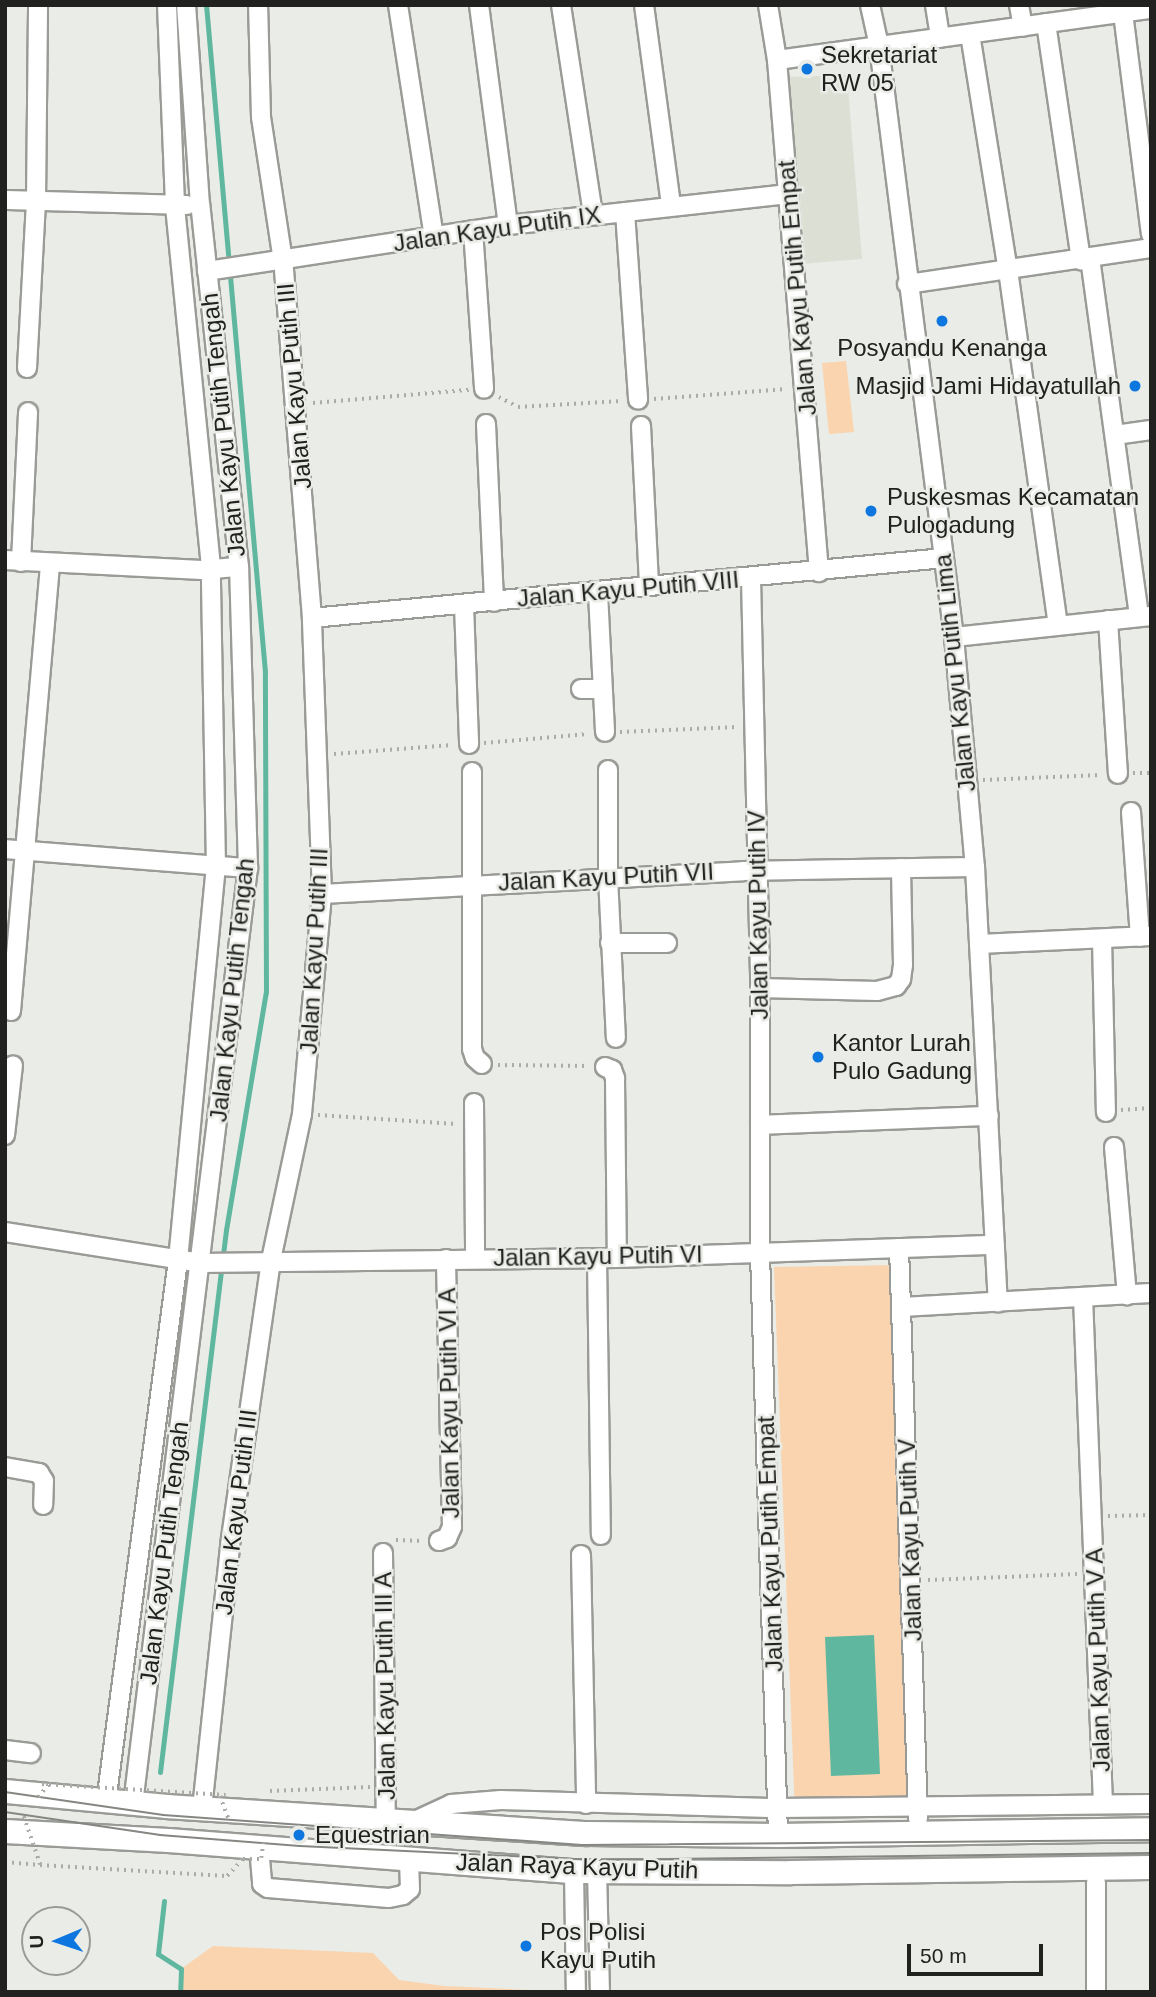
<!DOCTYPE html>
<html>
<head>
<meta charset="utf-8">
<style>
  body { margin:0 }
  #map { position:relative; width:1156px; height:1997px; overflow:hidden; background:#eaece7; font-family:Helvetica,sans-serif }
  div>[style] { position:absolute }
  .built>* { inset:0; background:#dce0d4 }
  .green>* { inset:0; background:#f9d4ae }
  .water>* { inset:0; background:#5fb7a0 }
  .stream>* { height:5px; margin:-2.5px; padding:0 2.5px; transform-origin:2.5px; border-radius:2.5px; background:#5fb7a0 }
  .path>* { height:3.5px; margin-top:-1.75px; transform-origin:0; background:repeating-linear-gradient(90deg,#abaca8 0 2px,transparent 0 7px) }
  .roads { filter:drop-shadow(2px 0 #9a9b97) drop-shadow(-2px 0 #9a9b97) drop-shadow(0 2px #9a9b97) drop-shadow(0 -2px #9a9b97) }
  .minor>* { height:18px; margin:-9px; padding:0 9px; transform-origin:9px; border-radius:9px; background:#fff }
  .major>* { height:23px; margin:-11.5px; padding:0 11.5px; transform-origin:11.5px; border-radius:11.5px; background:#fff }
  .tram>* { height:2px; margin:-1px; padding:0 1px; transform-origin:1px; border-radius:1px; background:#858783 }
  .path-bridge>* { height:3.5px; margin-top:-1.75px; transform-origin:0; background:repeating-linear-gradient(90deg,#abaca8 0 2px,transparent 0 7px) }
  .dots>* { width:19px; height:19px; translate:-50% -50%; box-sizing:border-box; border:4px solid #eaece7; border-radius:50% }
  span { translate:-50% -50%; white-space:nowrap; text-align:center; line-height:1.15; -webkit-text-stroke:5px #eaece7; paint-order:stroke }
  .poi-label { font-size:24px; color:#212220 }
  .left { translate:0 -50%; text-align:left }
  .right { translate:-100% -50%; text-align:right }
  .street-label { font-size:24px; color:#212220 }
  .frame { position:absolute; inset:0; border:7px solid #212220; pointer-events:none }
  .north { position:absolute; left:21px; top:1906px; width:70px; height:70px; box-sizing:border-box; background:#eaece7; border:2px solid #9a9b97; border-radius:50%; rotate:268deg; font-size:19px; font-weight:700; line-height:28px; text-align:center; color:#212220 }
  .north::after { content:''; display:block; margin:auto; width:24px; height:32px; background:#0d77df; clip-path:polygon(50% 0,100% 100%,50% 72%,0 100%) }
  .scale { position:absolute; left:907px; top:1944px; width:136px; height:32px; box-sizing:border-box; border:4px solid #212220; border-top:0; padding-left:9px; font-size:21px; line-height:24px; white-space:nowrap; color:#212220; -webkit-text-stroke:5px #eaece7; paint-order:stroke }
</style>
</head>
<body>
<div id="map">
  <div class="built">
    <div style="clip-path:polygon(847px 75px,862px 259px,801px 264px,785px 77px)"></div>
  </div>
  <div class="green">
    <div style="clip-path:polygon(846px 361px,854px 432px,829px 434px,822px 363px)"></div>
    <div style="clip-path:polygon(896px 1265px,928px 1817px,795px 1815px,774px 1267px)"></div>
    <div style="clip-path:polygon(213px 1946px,373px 1953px,399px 1980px,444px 1986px,576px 1992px,180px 1992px,181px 1969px)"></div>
  </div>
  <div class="water">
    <div style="clip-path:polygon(874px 1635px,880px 1774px,831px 1776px,825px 1637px)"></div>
  </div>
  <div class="stream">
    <div style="left:160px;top:1772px;width:546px;rotate:-83.06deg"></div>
    <div style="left:226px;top:1230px;width:241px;rotate:-80.5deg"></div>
    <div style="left:266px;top:992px;width:320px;rotate:-90.2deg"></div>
    <div style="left:265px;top:672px;width:670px;rotate:-95.05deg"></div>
    <div style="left:164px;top:1901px;width:53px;rotate:96.5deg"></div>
    <div style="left:158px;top:1954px;width:27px;rotate:33deg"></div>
    <div style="left:181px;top:1969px;width:23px;rotate:92deg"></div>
  </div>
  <div class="path">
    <div style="left:499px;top:397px;width:21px;rotate:28deg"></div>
    <div style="left:518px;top:407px;width:104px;rotate:-3.3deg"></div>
    <div style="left:654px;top:399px;width:132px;rotate:-4.3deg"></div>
    <div style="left:313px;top:403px;width:157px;rotate:-4.8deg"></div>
    <div style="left:620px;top:732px;width:118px;rotate:-2.4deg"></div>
    <div style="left:484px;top:743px;width:104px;rotate:-4.9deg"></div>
    <div style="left:334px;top:754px;width:118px;rotate:-4.4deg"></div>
    <div style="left:1133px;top:773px;width:18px"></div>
    <div style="left:983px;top:780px;width:118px;rotate:-2.4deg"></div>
    <div style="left:498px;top:1065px;width:91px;rotate:0.6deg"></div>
    <div style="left:1121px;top:1110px;width:30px;rotate:-4deg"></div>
    <div style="left:318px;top:1115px;width:139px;rotate:3.7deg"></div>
    <div style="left:1108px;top:1516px;width:43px;rotate:-1.3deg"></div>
    <div style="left:396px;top:1540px;width:27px;rotate:2deg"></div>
    <div style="left:928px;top:1580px;width:149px;rotate:-2.3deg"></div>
    <div style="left:270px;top:1791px;width:100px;rotate:-2.3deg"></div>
  </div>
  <div class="roads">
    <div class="minor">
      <div style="left:398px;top:5px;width:235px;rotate:81.2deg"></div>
      <div style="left:479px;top:5px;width:222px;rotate:82.5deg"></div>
      <div style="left:561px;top:5px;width:212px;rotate:81.3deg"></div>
      <div style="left:644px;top:5px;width:203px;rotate:82.3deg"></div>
      <div style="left:768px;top:5px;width:56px;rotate:80.7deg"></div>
      <div style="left:777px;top:60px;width:514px;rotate:85.31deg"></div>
      <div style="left:870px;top:5px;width:42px;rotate:77.6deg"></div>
      <div style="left:879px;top:46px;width:596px;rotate:82.77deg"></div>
      <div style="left:954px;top:637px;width:231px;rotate:84.8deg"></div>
      <div style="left:975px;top:867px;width:436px;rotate:87deg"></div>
      <div style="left:935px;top:5px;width:33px;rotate:81deg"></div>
      <div style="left:1019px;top:5px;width:22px;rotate:80deg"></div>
      <div style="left:1123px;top:13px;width:223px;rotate:82.8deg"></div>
      <div style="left:1046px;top:23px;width:240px;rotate:81.6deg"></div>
      <div style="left:970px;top:34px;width:239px;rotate:80.9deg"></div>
      <div style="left:1008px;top:270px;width:359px;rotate:82deg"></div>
      <div style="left:777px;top:60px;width:377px;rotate:-7.8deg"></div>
      <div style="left:5px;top:200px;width:182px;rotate:1.6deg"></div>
      <div style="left:625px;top:212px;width:188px;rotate:86deg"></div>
      <div style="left:473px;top:230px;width:159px;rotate:86deg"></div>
      <div style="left:1090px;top:258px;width:362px;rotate:82.2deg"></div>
      <div style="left:207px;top:271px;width:304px;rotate:-8.7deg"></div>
      <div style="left:508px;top:225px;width:282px;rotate:-6.3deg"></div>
      <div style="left:907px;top:284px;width:247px;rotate:-8.4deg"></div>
      <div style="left:27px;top:368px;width:167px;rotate:-86.9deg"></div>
      <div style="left:36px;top:201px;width:196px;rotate:-89.4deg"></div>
      <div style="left:486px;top:424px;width:178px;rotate:87.4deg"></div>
      <div style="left:641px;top:426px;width:160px;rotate:87.1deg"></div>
      <div style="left:1115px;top:435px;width:36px;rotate:-8deg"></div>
      <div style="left:5px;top:560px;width:197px;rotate:2.9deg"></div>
      <div style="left:202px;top:570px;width:37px;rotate:-5deg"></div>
      <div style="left:21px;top:562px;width:150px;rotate:-87.3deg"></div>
      <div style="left:751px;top:578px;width:410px;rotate:88.7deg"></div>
      <div style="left:760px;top:988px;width:265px;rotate:90deg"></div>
      <div style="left:760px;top:1253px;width:582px;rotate:88.23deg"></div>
      <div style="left:598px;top:593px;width:139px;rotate:87.1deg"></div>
      <div style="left:464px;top:605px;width:139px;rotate:87.9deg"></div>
      <div style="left:312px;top:618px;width:635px;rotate:-5.42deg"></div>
      <div style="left:1108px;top:620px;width:154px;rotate:86.3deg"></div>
      <div style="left:954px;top:637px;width:198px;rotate:-6.1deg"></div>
      <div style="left:581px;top:689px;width:21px"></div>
      <div style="left:608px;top:770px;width:107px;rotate:90deg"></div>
      <div style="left:608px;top:877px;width:161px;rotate:87.2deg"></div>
      <div style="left:472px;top:772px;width:277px;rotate:90deg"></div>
      <div style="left:472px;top:1049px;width:9px;rotate:72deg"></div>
      <div style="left:475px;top:1058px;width:9px;rotate:41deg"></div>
      <div style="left:1131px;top:812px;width:125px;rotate:85.9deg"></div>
      <div style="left:5px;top:849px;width:244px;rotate:4.5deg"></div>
      <div style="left:322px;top:894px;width:422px;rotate:-3.1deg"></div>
      <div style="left:743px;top:871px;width:232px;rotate:-1deg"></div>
      <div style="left:1102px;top:939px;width:173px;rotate:88.7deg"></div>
      <div style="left:610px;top:943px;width:57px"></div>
      <div style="left:979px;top:944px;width:172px;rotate:-2.7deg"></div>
      <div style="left:760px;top:988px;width:117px;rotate:1.5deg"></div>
      <div style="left:877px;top:991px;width:20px;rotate:-15deg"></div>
      <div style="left:896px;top:986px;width:9px;rotate:-54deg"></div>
      <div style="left:901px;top:979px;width:14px;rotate:-82deg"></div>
      <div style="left:903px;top:965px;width:97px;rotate:-91.2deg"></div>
      <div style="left:11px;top:1011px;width:449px;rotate:-85deg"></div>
      <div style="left:605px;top:1067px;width:8px;rotate:23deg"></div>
      <div style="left:612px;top:1070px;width:9px;rotate:69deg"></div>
      <div style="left:615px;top:1078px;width:180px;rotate:89.4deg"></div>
      <div style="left:474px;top:1103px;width:155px;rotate:89.6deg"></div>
      <div style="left:760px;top:1125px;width:229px;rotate:-2.3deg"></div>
      <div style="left:5px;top:1135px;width:70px;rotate:-83.5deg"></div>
      <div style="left:1114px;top:1147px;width:149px;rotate:85deg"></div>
      <div style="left:5px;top:1232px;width:197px;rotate:9deg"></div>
      <div style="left:200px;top:1263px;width:417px;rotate:-0.7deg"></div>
      <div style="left:617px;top:1258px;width:378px;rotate:-2deg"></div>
      <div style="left:899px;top:1248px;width:571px;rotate:88.09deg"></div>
      <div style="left:597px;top:1258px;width:277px;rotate:89.2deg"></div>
      <div style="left:1083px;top:1297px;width:507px;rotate:87.74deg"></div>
      <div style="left:902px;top:1307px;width:249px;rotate:-3.2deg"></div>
      <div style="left:5px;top:1467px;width:35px;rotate:10deg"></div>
      <div style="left:39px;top:1473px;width:9px;rotate:58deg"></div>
      <div style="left:44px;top:1481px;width:24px;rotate:92deg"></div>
      <div style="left:439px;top:1541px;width:9px;rotate:-21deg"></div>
      <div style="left:447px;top:1538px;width:12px;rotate:-66deg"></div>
      <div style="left:452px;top:1527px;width:268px;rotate:-91.3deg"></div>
      <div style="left:383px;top:1553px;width:267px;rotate:89.4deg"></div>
      <div style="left:581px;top:1555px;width:249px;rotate:88.8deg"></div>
      <div style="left:5px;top:1750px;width:26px;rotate:7deg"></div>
      <div style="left:106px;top:1802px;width:547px;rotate:-82.43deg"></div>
      <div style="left:178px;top:1260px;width:394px;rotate:-84.5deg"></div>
      <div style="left:216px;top:868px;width:301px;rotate:-91deg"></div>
      <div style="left:211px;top:567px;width:365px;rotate:-95.7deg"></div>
      <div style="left:175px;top:204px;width:199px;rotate:-92.3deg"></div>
      <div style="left:133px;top:1804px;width:943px;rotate:-83deg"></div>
      <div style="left:248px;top:868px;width:301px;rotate:-91.7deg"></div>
      <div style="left:239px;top:567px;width:364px;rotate:-96.1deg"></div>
      <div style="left:200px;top:205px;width:200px;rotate:-94deg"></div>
      <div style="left:202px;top:1809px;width:265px;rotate:-83.9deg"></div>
      <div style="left:230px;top:1545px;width:288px;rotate:-81.8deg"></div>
      <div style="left:271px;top:1260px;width:149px;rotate:-78deg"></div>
      <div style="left:302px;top:1114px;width:221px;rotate:-84.8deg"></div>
      <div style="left:322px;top:894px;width:276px;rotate:-92.1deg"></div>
      <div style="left:312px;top:618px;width:358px;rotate:-94.6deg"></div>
      <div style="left:283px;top:261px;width:146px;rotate:-98.7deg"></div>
      <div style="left:261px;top:117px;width:112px;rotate:-91.5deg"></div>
      <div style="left:415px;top:1821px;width:40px;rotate:-25deg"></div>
      <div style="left:451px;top:1804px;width:50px;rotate:-4.6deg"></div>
      <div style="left:501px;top:1800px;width:277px;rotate:1.7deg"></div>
      <div style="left:778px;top:1808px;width:373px;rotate:-0.6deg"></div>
      <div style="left:259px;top:1847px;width:37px;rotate:85deg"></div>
      <div style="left:262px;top:1884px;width:7px;rotate:34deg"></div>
      <div style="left:268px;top:1888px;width:121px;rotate:4.7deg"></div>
      <div style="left:389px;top:1898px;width:14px;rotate:-12deg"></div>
      <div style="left:403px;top:1895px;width:9px;rotate:-41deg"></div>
      <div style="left:410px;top:1889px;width:30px;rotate:-92deg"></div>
      <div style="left:574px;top:1871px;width:121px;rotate:89.1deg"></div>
      <div style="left:597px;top:1871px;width:121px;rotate:88.6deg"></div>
      <div style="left:1096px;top:1883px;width:109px;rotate:90deg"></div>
    </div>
    <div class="major">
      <div style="left:5px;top:1791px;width:162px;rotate:5.3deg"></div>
      <div style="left:166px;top:1806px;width:422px;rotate:3.7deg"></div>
      <div style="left:587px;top:1833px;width:191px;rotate:0.6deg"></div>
      <div style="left:778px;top:1835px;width:373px;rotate:-0.9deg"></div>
      <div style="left:5px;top:1831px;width:163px;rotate:3.2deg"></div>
      <div style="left:168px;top:1840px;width:407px;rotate:4.4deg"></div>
      <div style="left:574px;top:1871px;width:217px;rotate:0.3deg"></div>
      <div style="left:791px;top:1872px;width:360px;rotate:-0.8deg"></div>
    </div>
  </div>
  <div class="tram">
    <div style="left:5px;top:1792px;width:160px;rotate:8.3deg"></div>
    <div style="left:163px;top:1815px;width:420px;rotate:4.1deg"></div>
    <div style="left:582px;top:1845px;width:569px;rotate:-0.5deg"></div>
    <div style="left:5px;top:1812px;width:157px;rotate:8.4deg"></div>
    <div style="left:160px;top:1835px;width:140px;rotate:4.5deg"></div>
    <div style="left:300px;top:1846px;width:295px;rotate:2.7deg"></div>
    <div style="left:595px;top:1860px;width:556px;rotate:-0.72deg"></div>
  </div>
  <div class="path-bridge">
    <div style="left:42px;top:1784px;width:184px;rotate:3.4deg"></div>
    <div style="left:220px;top:1796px;width:26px;rotate:69deg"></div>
    <div style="left:38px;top:1797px;width:17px;rotate:-50deg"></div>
    <div style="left:261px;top:1858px;width:15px;rotate:-82deg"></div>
    <div style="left:5px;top:1862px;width:35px;rotate:5deg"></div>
    <div style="left:40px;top:1865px;width:53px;rotate:-108.8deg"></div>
    <div style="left:40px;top:1865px;width:187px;rotate:3.4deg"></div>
    <div style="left:227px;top:1876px;width:23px;rotate:-47deg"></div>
    <div style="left:243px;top:1859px;width:21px"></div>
  </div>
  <div class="dots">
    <div style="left:807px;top:69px;background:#0d77df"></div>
    <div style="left:942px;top:321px;background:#0d77df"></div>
    <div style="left:1135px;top:386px;background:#0d77df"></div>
    <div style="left:871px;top:511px;background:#0d77df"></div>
    <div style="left:818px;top:1057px;background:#0d77df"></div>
    <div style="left:299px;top:1835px;background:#0d77df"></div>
    <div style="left:526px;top:1946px;background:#0d77df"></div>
  </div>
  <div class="poi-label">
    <span class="left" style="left:821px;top:69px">Sekretariat<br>RW 05</span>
    <span style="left:942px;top:348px">Posyandu Kenanga</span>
    <span class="right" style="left:1121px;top:386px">Masjid Jami Hidayatullah</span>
    <span class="left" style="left:887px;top:511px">Puskesmas Kecamatan<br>Pulogadung</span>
    <span class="left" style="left:832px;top:1057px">Kantor Lurah<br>Pulo Gadung</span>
    <span class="left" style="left:315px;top:1835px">Equestrian</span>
    <span class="left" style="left:540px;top:1946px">Pos Polisi<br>Kayu Putih</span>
  </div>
  <div class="street-label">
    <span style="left:497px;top:229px;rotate:-8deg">Jalan Kayu Putih IX</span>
    <span style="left:797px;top:288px;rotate:-95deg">Jalan Kayu Putih Empat</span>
    <span style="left:294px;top:386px;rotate:-95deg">Jalan Kayu Putih III</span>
    <span style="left:223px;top:425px;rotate:-96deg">Jalan Kayu Putih Tengah</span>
    <span style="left:628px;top:589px;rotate:-5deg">Jalan Kayu Putih VIII</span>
    <span style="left:955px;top:673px;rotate:-96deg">Jalan Kayu Putih Lima</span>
    <span style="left:606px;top:877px;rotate:-3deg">Jalan Kayu Putih VII</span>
    <span style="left:758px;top:915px;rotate:-91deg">Jalan Kayu Putih IV</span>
    <span style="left:314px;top:951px;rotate:-87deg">Jalan Kayu Putih III</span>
    <span style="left:232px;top:990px;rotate:-84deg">Jalan Kayu Putih Tengah</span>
    <span style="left:598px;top:1256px;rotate:-1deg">Jalan Kayu Putih VI</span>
    <span style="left:449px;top:1403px;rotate:-91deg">Jalan Kayu Putih VI A</span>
    <span style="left:236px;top:1512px;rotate:-83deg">Jalan Kayu Putih III</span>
    <span style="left:910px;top:1540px;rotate:-92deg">Jalan Kayu Putih V</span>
    <span style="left:770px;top:1544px;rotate:-92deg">Jalan Kayu Putih Empat</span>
    <span style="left:164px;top:1553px;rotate:-83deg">Jalan Kayu Putih Tengah</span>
    <span style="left:1098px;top:1660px;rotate:-92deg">Jalan Kayu Putih V A</span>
    <span style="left:385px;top:1686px;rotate:-91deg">Jalan Kayu Putih III A</span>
    <span style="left:577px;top:1866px;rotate:2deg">Jalan Raya Kayu Putih</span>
  </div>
  <div class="frame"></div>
  <div class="north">U</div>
  <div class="scale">50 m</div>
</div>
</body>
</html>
